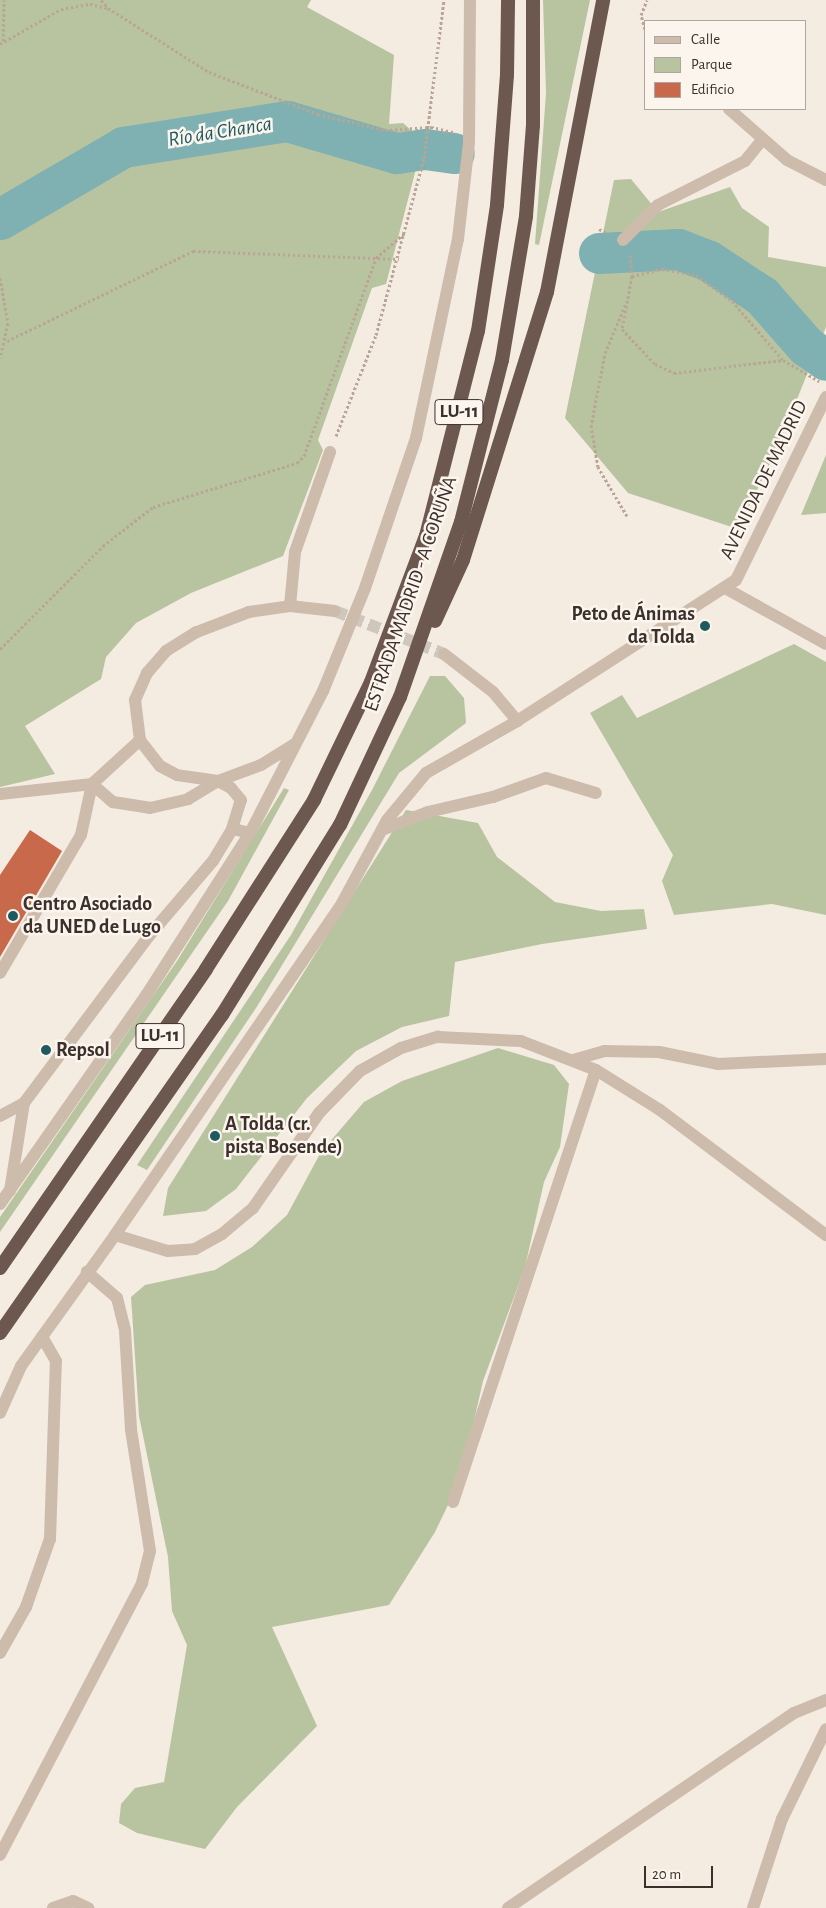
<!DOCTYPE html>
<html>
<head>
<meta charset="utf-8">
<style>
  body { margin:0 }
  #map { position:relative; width:826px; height:1908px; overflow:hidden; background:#f4ebe1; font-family:"Alegreya Sans",sans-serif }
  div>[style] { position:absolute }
  .green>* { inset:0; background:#b8c4a0 }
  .river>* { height:41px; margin:-20.5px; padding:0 20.5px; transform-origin:20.5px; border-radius:20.5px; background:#7fb0b2 }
  .building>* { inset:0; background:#c8694b }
  .minor-tunnel>* { height:12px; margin-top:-6px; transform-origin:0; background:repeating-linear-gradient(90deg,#cfc6bd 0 12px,transparent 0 18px) }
  .path>* { height:3px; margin-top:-1.5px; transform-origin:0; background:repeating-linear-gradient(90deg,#b9a596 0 2.5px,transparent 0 5px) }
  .service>* { height:12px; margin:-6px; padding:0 6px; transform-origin:6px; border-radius:6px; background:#cdbbac }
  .pedestrian>* { height:12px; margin:-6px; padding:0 6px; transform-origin:6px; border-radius:6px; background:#cdbbac }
  .minor>* { height:12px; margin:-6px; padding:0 6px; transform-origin:6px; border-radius:6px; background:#cdbbac }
  .tertiary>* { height:12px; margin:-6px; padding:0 6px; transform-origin:6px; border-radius:6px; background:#cdbbac }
  .trunk>* { height:14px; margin:-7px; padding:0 7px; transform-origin:7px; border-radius:7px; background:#6c584f }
  .dots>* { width:14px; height:14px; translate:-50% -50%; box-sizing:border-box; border:2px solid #fbf5ee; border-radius:50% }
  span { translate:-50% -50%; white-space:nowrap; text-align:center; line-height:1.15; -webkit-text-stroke:5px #fbf5ee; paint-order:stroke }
  .shield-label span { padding:1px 4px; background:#fbf5ee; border:1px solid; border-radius:4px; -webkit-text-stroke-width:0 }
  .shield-label { font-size:19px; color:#3b302b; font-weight:700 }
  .street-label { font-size:20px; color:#3b302b }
  .poi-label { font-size:20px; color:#3b302b; font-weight:700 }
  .right { translate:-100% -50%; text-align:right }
  .left { translate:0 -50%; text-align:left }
  .water-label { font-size:21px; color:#1f5a5e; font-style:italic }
  .legend { position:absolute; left:644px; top:20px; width:162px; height:90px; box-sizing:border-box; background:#fbf5ee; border:1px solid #aea6a0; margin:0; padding:6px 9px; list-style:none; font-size:15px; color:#3b302b }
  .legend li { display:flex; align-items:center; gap:10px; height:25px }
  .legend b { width:25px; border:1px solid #aea6a0 }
  .scale { position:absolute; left:644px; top:1866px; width:69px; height:22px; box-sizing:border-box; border:2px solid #3b302b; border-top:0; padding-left:6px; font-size:15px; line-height:18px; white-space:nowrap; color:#3b302b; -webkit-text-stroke:4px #fbf5ee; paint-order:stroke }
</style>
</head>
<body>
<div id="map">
  <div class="green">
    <div style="clip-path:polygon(0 0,311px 0,307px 7px,394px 55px,389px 124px,403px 123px,419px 137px,417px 165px,386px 284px,372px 288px,318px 440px,323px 450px,283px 556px,191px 593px,136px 623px,106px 657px,101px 679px,25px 726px,55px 774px,0 787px)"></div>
    <div style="clip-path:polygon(543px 0,590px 0,539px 245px,535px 244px,546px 93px)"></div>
    <div style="clip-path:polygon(631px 179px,658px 212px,730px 187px,742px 208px,769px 227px,768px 257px,826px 267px,826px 327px,777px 449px,738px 529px,628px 493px,565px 418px,614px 180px)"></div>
    <div style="clip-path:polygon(826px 455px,826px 513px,801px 515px)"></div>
    <div style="clip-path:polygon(794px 644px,826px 662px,826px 915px,772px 904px,674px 915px,662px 881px,673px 855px,590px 713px,622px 695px,637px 718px)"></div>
    <div style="clip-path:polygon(430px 676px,445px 676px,464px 698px,466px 723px,399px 773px,256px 1008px,147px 1170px,137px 1165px,291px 935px,372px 790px)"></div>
    <div style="clip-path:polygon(284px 788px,289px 790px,228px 901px,0 1232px,0 1217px,177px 961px)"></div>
    <div style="clip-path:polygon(406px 810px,478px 823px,497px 857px,555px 902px,601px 911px,644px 909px,647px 929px,542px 944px,455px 962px,449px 1016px,402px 1027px,356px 1051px,307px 1098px,236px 1189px,206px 1211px,163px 1216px,168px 1188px)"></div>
    <div style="clip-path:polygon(498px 1048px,554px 1065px,569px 1084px,560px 1147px,544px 1182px,525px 1267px,483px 1381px,461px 1478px,435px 1532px,389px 1605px,272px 1627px,317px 1726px,237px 1807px,205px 1849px,137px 1833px,119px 1823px,121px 1804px,135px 1788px,164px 1782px,187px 1645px,172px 1611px,168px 1557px,139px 1416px,131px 1297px,145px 1285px,215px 1270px,252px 1247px,287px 1215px,321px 1152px,364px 1102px,402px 1081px)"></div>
  </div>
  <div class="river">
    <div style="left:0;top:219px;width:143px;rotate:-30.3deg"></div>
    <div style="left:123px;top:147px;width:166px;rotate:-9deg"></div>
    <div style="left:287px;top:121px;width:114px;rotate:16.4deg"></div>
    <div style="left:396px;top:153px;width:29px;rotate:-8deg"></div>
    <div style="left:425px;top:149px;width:29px;rotate:8deg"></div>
    <div style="left:599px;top:253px;width:79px;rotate:-2.9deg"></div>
    <div style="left:678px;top:249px;width:33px;rotate:21deg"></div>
    <div style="left:709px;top:261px;width:64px;rotate:33.4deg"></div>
    <div style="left:762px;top:296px;width:67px;rotate:48.7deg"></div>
    <div style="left:806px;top:346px;width:24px;rotate:35deg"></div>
  </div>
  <div class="building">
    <div style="clip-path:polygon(30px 830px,62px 851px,0 957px,0 875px)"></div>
  </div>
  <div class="minor-tunnel">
    <div style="left:335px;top:611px;width:117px;rotate:21.5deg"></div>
  </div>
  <div class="path">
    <div style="left:101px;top:0;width:9px;rotate:49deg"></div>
    <div style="left:645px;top:29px;width:15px;rotate:-106deg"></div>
    <div style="left:641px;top:15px;width:16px;rotate:-68deg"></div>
    <div style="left:3px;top:41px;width:41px;rotate:-88.6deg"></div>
    <div style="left:0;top:44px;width:70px;rotate:-29.8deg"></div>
    <div style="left:61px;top:9px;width:29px;rotate:-10deg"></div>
    <div style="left:90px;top:4px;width:18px;rotate:13deg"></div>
    <div style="left:108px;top:8px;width:120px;rotate:32.4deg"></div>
    <div style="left:209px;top:72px;width:117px;rotate:21.1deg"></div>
    <div style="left:318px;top:114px;width:69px;rotate:13.4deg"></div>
    <div style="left:385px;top:130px;width:46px;rotate:-3.7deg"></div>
    <div style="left:431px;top:127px;width:23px;rotate:13deg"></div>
    <div style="left:599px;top:229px;width:9px;rotate:27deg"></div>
    <div style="left:630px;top:255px;width:21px;rotate:85deg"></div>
    <div style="left:632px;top:276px;width:54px;rotate:100.7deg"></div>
    <div style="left:622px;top:329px;width:48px;rotate:46.7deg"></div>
    <div style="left:655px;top:364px;width:21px;rotate:25deg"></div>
    <div style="left:674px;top:373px;width:110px;rotate:-6.8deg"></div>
    <div style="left:783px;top:360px;width:42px;rotate:30.3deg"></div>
    <div style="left:632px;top:276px;width:31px;rotate:-13deg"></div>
    <div style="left:662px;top:269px;width:35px;rotate:10deg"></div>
    <div style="left:696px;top:275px;width:44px;rotate:35.8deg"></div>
    <div style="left:732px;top:301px;width:78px;rotate:49.2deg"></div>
    <div style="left:0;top:278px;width:46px;rotate:79.9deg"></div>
    <div style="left:8px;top:323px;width:36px;rotate:103deg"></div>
    <div style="left:7px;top:341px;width:207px;rotate:-25.8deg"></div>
    <div style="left:193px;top:251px;width:206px;rotate:2.2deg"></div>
    <div style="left:336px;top:436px;width:109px;rotate:-68.4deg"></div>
    <div style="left:376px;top:335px;width:183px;rotate:-74.8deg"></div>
    <div style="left:424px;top:158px;width:159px;rotate:-82.8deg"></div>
    <div style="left:627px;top:516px;width:57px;rotate:-120.6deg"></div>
    <div style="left:598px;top:467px;width:41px;rotate:-99.9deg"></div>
    <div style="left:591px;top:427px;width:75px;rotate:-79.3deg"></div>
    <div style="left:605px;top:353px;width:56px;rotate:-67.1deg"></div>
    <div style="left:0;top:649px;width:146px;rotate:-45deg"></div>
    <div style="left:103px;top:546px;width:63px;rotate:-38deg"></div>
    <div style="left:153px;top:507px;width:151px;rotate:-17deg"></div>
    <div style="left:297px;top:463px;width:10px;rotate:-45deg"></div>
    <div style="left:304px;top:456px;width:211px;rotate:-70deg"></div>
    <div style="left:376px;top:258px;width:38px;rotate:-41deg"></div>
  </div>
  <div class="service">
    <div style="left:0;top:794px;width:93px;rotate:-6.2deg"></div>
    <div style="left:92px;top:784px;width:28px;rotate:41deg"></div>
    <div style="left:113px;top:802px;width:37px;rotate:9deg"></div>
    <div style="left:150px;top:808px;width:39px;rotate:-13deg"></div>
    <div style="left:188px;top:799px;width:35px;rotate:-31deg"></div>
    <div style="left:0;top:973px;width:160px;rotate:-59.6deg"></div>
    <div style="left:81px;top:835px;width:52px;rotate:-77.8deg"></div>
    <div style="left:92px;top:784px;width:65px;rotate:-42.5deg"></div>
    <div style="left:0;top:1116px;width:27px;rotate:-28deg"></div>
    <div style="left:10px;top:1191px;width:89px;rotate:-81deg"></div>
    <div style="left:24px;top:1103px;width:207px;rotate:-53.2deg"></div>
    <div style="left:148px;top:937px;width:100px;rotate:-49.5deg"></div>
    <div style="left:213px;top:861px;width:37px;rotate:-59deg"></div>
    <div style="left:453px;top:1502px;width:455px;rotate:-71.7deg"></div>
    <div style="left:0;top:1855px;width:307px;rotate:-62.4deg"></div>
    <div style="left:142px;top:1583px;width:33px;rotate:-76deg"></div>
    <div style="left:150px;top:1551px;width:123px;rotate:-98.9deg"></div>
    <div style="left:131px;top:1429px;width:99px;rotate:-93.5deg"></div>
    <div style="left:125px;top:1330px;width:33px;rotate:-104deg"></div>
    <div style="left:117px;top:1298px;width:40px;rotate:-139deg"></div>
    <div style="left:53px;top:1908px;width:21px;rotate:-19deg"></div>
    <div style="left:73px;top:1901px;width:17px;rotate:25deg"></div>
  </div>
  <div class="pedestrian">
    <div style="left:725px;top:588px;width:115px;rotate:29deg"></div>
  </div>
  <div class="minor">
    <div style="left:729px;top:109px;width:77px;rotate:41.3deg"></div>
    <div style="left:787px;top:160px;width:44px;rotate:27.1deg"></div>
    <div style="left:623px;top:240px;width:49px;rotate:-45deg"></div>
    <div style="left:658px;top:205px;width:97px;rotate:-26.8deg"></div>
    <div style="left:745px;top:161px;width:28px;rotate:-51deg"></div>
    <div style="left:290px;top:606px;width:54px;rotate:-84.7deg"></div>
    <div style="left:295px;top:552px;width:106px;rotate:-70.7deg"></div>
    <div style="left:444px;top:654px;width:62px;rotate:37.8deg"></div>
    <div style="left:493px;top:692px;width:38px;rotate:50deg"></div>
    <div style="left:218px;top:781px;width:46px;rotate:-20.4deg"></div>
    <div style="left:261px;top:765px;width:40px;rotate:-32deg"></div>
    <div style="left:382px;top:830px;width:49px;rotate:-21.4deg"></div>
    <div style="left:428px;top:812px;width:67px;rotate:-13deg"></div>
    <div style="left:493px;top:797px;width:56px;rotate:-19.7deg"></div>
    <div style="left:546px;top:778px;width:52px;rotate:16.7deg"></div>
    <div style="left:250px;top:833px;width:18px;rotate:-167deg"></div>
    <div style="left:232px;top:829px;width:30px;rotate:-73deg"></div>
    <div style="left:241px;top:800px;width:16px;rotate:-130deg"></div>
    <div style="left:231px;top:788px;width:15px;rotate:-152deg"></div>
    <div style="left:218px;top:781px;width:41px;rotate:-171.7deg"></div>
    <div style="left:177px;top:775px;width:19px;rotate:-152deg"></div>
    <div style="left:160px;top:766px;width:33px;rotate:-128deg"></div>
    <div style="left:140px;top:740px;width:40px;rotate:-97.1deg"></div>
    <div style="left:135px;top:700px;width:30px;rotate:-66deg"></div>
    <div style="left:147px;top:673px;width:29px;rotate:-49deg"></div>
    <div style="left:166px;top:651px;width:36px;rotate:-32deg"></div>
    <div style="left:197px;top:632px;width:56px;rotate:-21deg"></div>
    <div style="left:249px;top:612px;width:41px;rotate:-8.3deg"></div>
    <div style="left:290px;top:606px;width:45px;rotate:6.3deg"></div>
    <div style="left:573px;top:1060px;width:32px;rotate:-16deg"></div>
    <div style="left:604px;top:1051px;width:55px;rotate:1deg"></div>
    <div style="left:659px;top:1052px;width:60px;rotate:11.5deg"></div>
    <div style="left:718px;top:1064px;width:108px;rotate:-2.7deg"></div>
    <div style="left:0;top:1204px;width:256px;rotate:-55deg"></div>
    <div style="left:147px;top:994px;width:191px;rotate:-57.4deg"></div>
    <div style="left:250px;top:833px;width:160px;rotate:-62.8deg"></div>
    <div style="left:323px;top:691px;width:111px;rotate:-67.8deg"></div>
    <div style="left:365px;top:588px;width:158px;rotate:-71.2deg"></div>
    <div style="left:416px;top:438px;width:203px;rotate:-78.1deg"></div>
    <div style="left:458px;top:239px;width:98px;rotate:-83.5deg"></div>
    <div style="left:469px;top:142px;width:142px;rotate:-89.6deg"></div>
    <div style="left:115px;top:1235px;width:402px;rotate:-55.6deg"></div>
    <div style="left:342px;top:903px;width:94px;rotate:-61.5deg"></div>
    <div style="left:387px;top:820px;width:61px;rotate:-50.3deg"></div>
    <div style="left:426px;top:773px;width:105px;rotate:-29.7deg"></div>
    <div style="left:517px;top:721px;width:260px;rotate:-32.8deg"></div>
    <div style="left:736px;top:580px;width:204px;rotate:-63.8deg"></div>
    <div style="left:0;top:1653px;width:53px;rotate:-60.5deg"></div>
    <div style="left:26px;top:1607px;width:72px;rotate:-70.6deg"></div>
    <div style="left:50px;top:1539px;width:178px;rotate:-88.1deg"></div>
    <div style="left:56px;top:1361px;width:28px;rotate:-120deg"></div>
    <div style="left:508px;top:1908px;width:346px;rotate:-34.3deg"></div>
    <div style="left:794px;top:1713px;width:35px;rotate:-22deg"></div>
  </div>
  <div class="tertiary">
    <div style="left:0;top:1413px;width:51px;rotate:-65.9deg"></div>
    <div style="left:21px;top:1366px;width:161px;rotate:-54.3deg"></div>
    <div style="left:115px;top:1235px;width:55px;rotate:16.8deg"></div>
    <div style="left:168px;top:1251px;width:27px;rotate:-4deg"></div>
    <div style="left:195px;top:1249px;width:31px;rotate:-29deg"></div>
    <div style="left:222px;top:1234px;width:40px;rotate:-40deg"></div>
    <div style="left:253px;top:1208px;width:116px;rotate:-55.2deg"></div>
    <div style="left:319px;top:1113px;width:59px;rotate:-45.7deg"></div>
    <div style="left:360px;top:1071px;width:47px;rotate:-29.3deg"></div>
    <div style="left:401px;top:1048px;width:39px;rotate:-17deg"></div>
    <div style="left:438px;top:1037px;width:83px;rotate:2.8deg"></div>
    <div style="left:521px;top:1041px;width:80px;rotate:21.1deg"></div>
    <div style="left:596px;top:1070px;width:75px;rotate:32deg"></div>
    <div style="left:660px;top:1110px;width:208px;rotate:37deg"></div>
    <div style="left:753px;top:1908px;width:94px;rotate:-72deg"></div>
    <div style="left:782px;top:1819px;width:100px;rotate:-63.9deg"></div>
  </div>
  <div class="trunk">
    <div style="left:435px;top:621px;width:67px;rotate:-65.3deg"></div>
    <div style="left:463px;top:560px;width:281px;rotate:-72.6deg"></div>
    <div style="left:547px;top:292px;width:297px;rotate:-79.1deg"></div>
    <div style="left:0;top:1268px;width:363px;rotate:-55.4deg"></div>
    <div style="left:206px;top:969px;width:201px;rotate:-57.4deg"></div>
    <div style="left:314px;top:800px;width:131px;rotate:-64.2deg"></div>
    <div style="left:371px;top:682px;width:156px;rotate:-69.4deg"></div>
    <div style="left:426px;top:536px;width:211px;rotate:-75.8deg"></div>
    <div style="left:478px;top:331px;width:127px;rotate:-81.4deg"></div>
    <div style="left:497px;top:205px;width:130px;rotate:-85.6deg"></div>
    <div style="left:507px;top:75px;width:75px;rotate:-89.2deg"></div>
    <div style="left:0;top:1333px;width:388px;rotate:-55.1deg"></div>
    <div style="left:222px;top:1015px;width:224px;rotate:-58.2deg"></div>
    <div style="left:340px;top:825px;width:141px;rotate:-64.9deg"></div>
    <div style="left:400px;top:697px;width:185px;rotate:-70.8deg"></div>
    <div style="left:461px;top:522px;width:167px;rotate:-75.8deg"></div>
    <div style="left:502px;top:360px;width:146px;rotate:-80.5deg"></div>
    <div style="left:526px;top:216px;width:91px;rotate:-85.6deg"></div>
    <div style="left:533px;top:125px;width:125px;rotate:-90deg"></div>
  </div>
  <div class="dots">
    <div style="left:705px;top:626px;background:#1f5a5e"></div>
    <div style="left:13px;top:916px;background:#1f5a5e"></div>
    <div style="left:46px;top:1050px;background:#1f5a5e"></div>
    <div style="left:215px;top:1136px;background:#1f5a5e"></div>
  </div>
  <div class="shield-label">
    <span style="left:459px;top:412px">LU-11</span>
    <span style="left:160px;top:1036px">LU-11</span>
  </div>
  <div class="street-label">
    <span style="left:764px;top:480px;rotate:-64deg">AVENIDA DE MADRID</span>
    <span style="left:411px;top:594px;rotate:-71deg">ESTRADA MADRID - A CORUÑA</span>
  </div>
  <div class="poi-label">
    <span class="right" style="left:695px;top:626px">Peto de Ánimas<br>da Tolda</span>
    <span class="left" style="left:23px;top:916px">Centro Asociado<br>da UNED de Lugo</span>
    <span class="left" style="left:56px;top:1050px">Repsol</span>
    <span class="left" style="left:225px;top:1136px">A Tolda (cr.<br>pista Bosende)</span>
  </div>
  <div class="water-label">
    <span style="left:220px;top:132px;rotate:-9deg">Río da Chanca</span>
  </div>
  <ul class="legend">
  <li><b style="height:6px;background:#cdbbac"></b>Calle</li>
  <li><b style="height:14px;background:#b8c4a0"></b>Parque</li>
  <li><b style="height:14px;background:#c8694b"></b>Edificio</li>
  </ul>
  <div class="scale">20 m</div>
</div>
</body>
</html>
